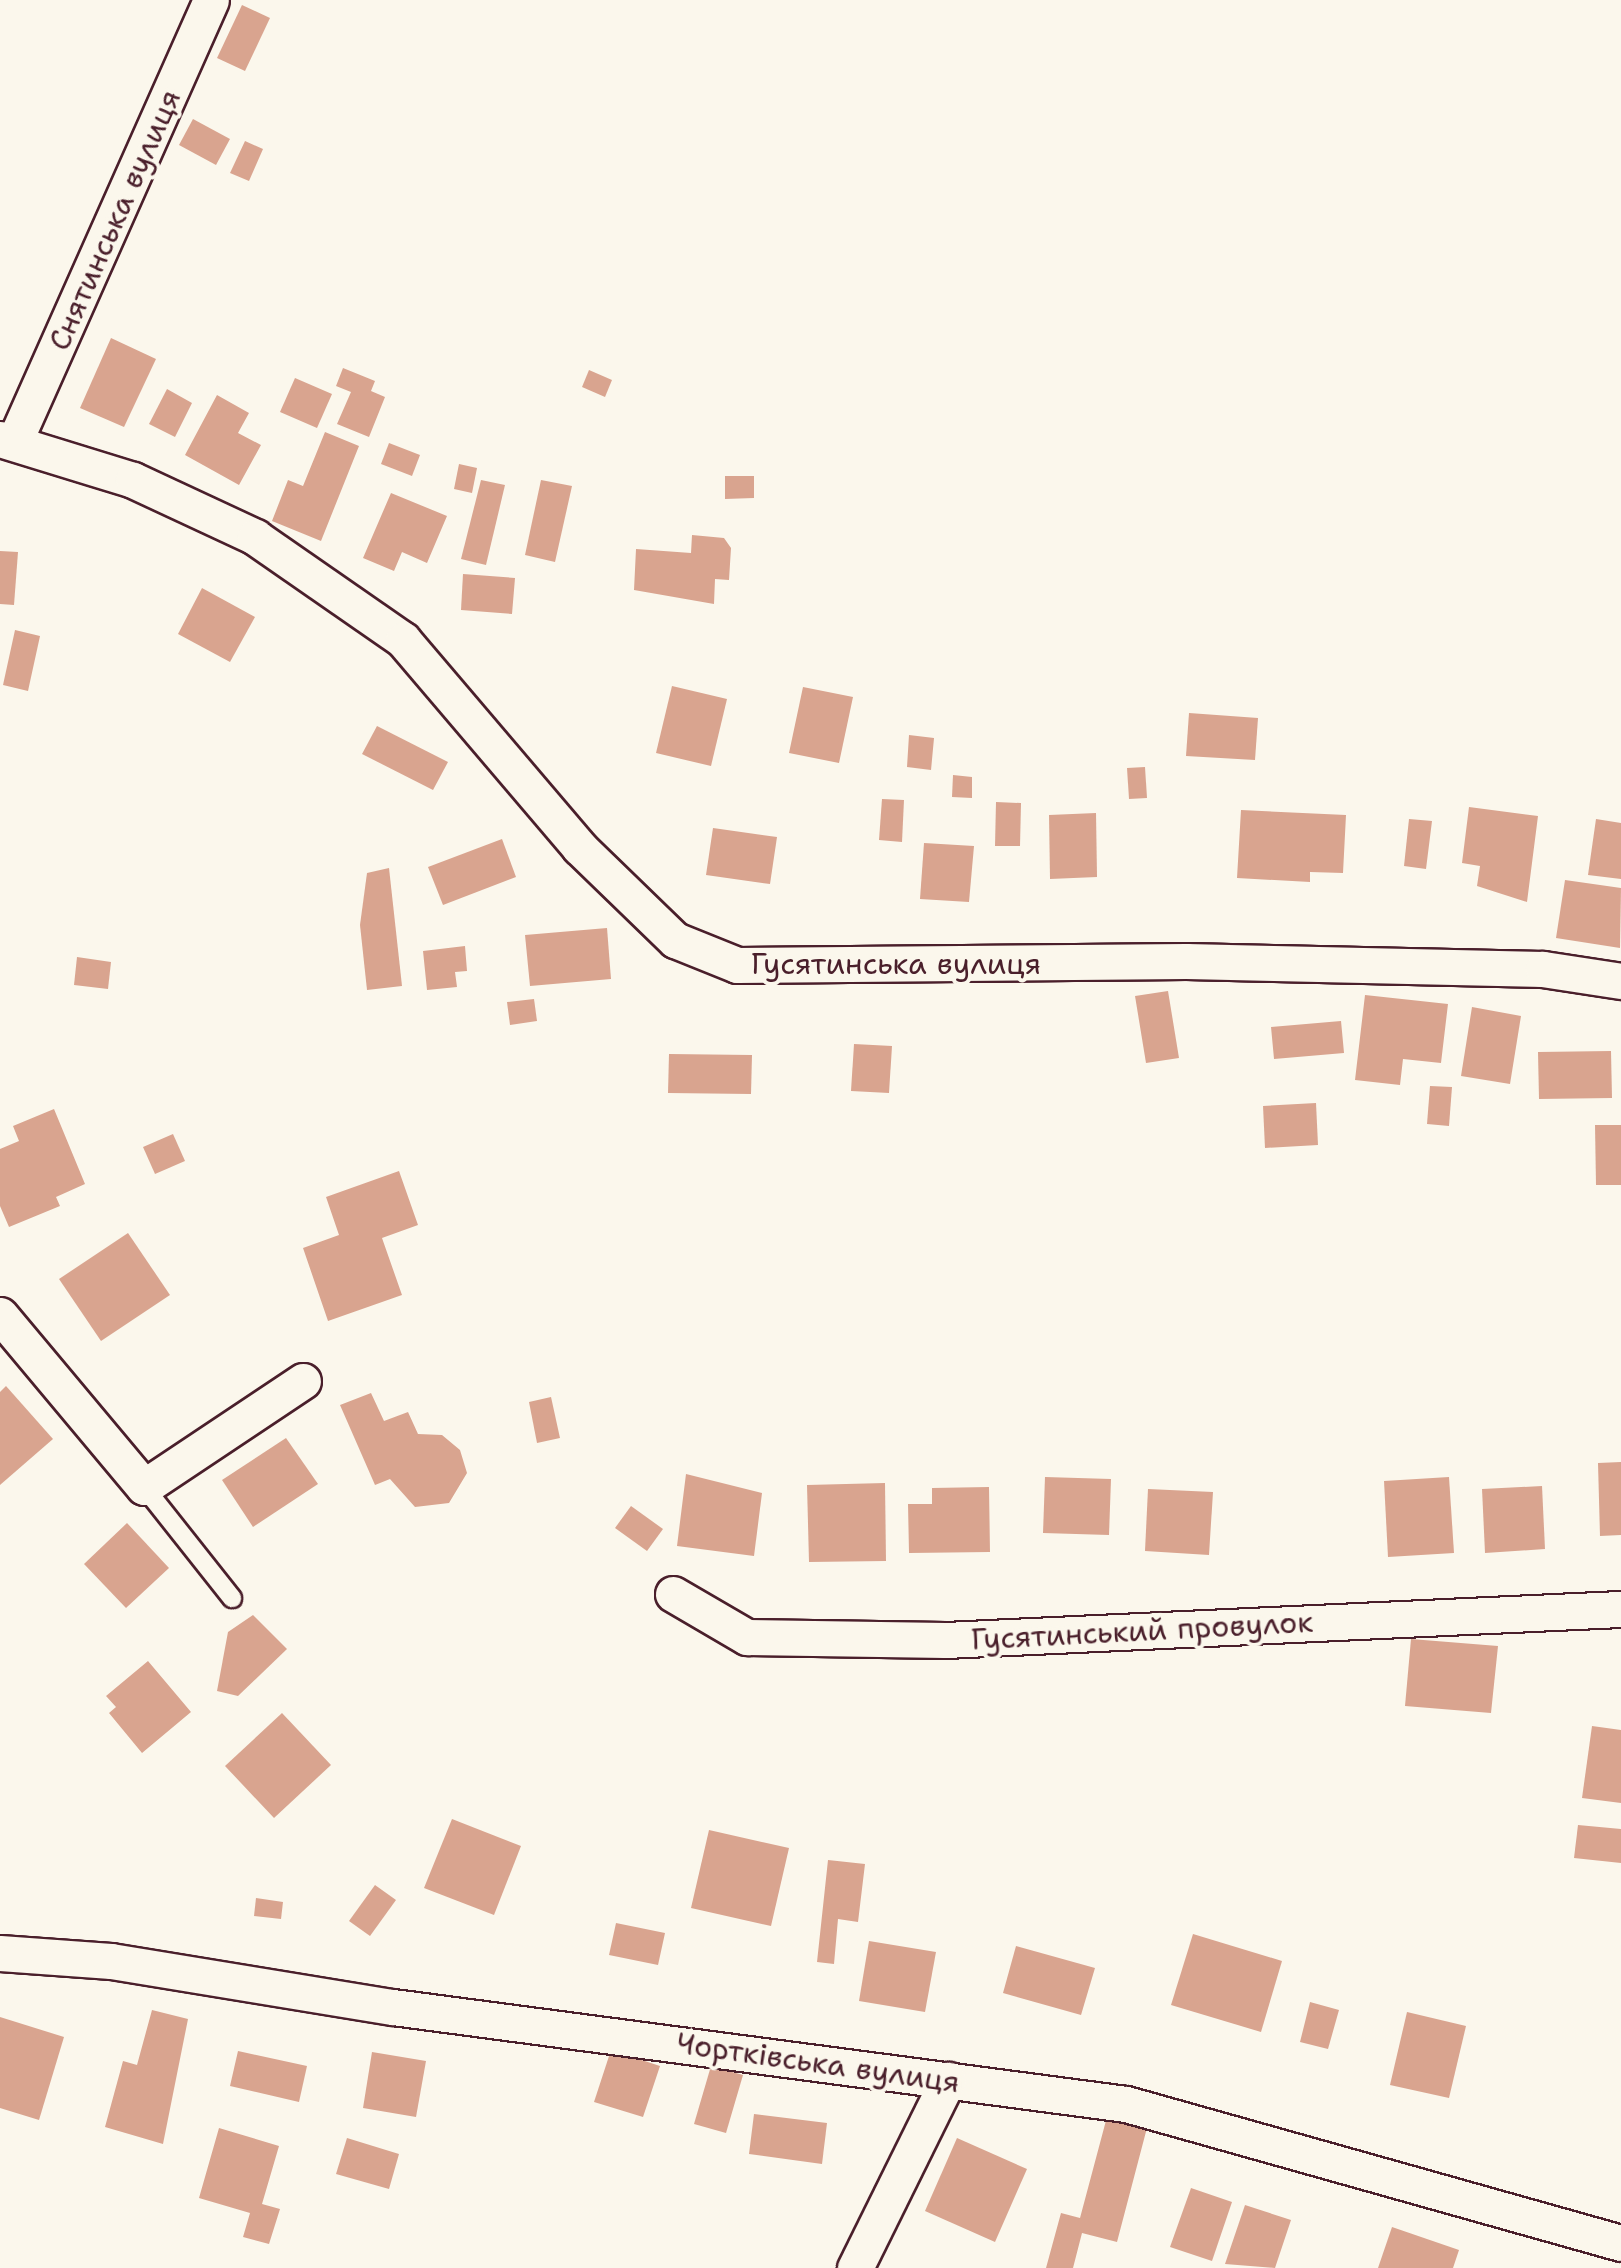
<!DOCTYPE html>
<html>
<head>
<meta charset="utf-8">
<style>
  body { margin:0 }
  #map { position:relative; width:1621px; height:2268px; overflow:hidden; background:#fbf7ec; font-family:"Shantell Sans",sans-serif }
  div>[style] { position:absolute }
  .building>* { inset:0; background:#d9a48f }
  .roads { filter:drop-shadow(2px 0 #4a1f2b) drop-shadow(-2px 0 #4a1f2b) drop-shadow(0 2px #4a1f2b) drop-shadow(0 -2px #4a1f2b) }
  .service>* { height:18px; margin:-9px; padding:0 9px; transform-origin:9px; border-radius:9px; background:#fbf7ec }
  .minor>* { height:35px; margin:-17.5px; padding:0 17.5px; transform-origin:17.5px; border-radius:17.5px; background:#fbf7ec }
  span { translate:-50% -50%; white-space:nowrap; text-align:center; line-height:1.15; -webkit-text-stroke:8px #fbf7ec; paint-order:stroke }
  .street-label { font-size:30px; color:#4a1f2b }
</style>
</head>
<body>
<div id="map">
  <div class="building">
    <div style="clip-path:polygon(242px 5px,270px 18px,245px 71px,217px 58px)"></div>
    <div style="clip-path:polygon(193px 119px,230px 139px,216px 165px,179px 145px)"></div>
    <div style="clip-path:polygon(245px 141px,263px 149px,249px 181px,230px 173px)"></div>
    <div style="clip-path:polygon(111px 338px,156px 359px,124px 427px,80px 408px)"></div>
    <div style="clip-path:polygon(343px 368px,375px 381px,371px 391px,385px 397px,369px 437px,337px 424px,351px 392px,336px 386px)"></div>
    <div style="clip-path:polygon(589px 370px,612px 380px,605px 397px,582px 387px)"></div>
    <div style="clip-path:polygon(295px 378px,332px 394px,317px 428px,280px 412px)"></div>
    <div style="clip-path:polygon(167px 389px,192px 403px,175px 437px,149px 424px)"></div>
    <div style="clip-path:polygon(217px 395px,249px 413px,238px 433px,261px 445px,239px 485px,185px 455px)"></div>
    <div style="clip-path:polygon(325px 432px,359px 446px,321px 541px,272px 521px,288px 480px,303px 486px)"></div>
    <div style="clip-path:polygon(389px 443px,420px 455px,412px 476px,381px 464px)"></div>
    <div style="clip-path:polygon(459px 464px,477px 468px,472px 493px,454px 489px)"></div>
    <div style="clip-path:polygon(725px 476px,754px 476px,754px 498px,725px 499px)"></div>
    <div style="clip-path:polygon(481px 480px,505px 485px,486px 565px,461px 559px)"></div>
    <div style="clip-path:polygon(541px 480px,572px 486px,555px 562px,525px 555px)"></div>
    <div style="clip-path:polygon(391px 493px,447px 516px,427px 563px,402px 552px,394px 571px,363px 558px)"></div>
    <div style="clip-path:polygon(692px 535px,724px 538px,731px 548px,729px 580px,715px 579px,714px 604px,634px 590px,636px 549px,691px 553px)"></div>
    <div style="clip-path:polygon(0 551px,18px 552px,14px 605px,0 604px)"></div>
    <div style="clip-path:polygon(463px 574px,515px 578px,512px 614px,461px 610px)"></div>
    <div style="clip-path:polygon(202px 588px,255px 617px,230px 662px,178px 634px)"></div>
    <div style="clip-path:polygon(15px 630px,40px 636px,28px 691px,3px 685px)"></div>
    <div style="clip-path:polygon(672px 686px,727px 699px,711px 766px,656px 753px)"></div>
    <div style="clip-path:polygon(803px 687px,853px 697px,839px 763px,789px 753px)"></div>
    <div style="clip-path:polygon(1189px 713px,1258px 718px,1255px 760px,1186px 756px)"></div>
    <div style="clip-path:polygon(377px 726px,448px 762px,433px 790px,362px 754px)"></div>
    <div style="clip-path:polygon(909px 735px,934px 738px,931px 770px,907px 767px)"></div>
    <div style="clip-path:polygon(1145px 767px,1147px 798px,1129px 799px,1127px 768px)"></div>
    <div style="clip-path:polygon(953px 775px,972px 777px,972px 798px,952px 797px)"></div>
    <div style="clip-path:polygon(882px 799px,904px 800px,902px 842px,879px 840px)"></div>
    <div style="clip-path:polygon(996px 802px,1021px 803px,1020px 846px,995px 846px)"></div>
    <div style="clip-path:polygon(1469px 807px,1538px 816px,1527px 902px,1477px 886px,1480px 866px,1462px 863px)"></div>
    <div style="clip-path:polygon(1241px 810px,1346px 815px,1343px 873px,1310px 872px,1310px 882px,1237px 878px)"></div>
    <div style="clip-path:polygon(1096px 813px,1097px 877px,1050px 879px,1049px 815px)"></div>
    <div style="clip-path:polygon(1409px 819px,1432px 821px,1426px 869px,1404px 866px)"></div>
    <div style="clip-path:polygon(1596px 819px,1621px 823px,1621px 879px,1588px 875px)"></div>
    <div style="clip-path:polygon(713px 828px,777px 837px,770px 884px,706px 875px)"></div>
    <div style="clip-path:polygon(502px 839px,516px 877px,443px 905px,428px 867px)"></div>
    <div style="clip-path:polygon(924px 843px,974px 846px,969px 902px,920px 899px)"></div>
    <div style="clip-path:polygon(389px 868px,402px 986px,367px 990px,360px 925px,367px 873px)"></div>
    <div style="clip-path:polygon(1565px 880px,1621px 888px,1620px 948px,1556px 938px)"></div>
    <div style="clip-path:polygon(607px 928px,611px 979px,530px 986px,525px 935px)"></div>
    <div style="clip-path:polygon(465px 946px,467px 971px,455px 972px,457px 987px,427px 990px,423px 951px)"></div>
    <div style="clip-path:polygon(77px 957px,111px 962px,108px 989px,74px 985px)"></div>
    <div style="clip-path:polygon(1168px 991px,1179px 1058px,1146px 1063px,1135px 996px)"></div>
    <div style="clip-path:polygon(1365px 995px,1448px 1004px,1441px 1063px,1403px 1059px,1400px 1085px,1355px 1080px)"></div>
    <div style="clip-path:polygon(534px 999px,537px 1021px,510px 1025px,507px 1002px)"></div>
    <div style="clip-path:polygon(1472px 1007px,1521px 1016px,1510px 1084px,1461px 1076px)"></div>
    <div style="clip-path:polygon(1341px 1021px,1344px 1053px,1274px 1059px,1271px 1027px)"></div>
    <div style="clip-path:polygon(854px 1044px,892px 1046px,889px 1093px,851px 1091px)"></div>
    <div style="clip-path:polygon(1611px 1051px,1612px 1098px,1539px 1099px,1538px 1052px)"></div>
    <div style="clip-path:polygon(669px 1054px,752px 1055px,751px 1094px,668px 1093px)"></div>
    <div style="clip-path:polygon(1430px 1086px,1452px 1087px,1449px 1126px,1427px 1124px)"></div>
    <div style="clip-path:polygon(1316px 1103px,1318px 1145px,1265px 1148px,1263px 1106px)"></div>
    <div style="clip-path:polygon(54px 1109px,85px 1184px,56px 1197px,60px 1206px,9px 1227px,0 1206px,0 1149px,19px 1141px,13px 1126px)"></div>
    <div style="clip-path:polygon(1595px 1125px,1621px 1125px,1621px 1185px,1596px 1185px)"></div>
    <div style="clip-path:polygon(173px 1134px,185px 1161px,155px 1174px,143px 1147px)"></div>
    <div style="clip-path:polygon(399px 1171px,418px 1225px,382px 1238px,402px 1295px,328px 1321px,303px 1248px,339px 1235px,326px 1197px)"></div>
    <div style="clip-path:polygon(128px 1233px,170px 1295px,101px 1341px,59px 1279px)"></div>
    <div style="clip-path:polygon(6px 1386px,53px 1439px,0 1485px,0 1392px)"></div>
    <div style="clip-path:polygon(371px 1393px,384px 1421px,408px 1412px,418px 1434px,442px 1435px,460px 1450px,467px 1473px,449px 1503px,415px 1507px,390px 1479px,375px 1485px,340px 1405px)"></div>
    <div style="clip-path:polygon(551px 1397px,560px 1438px,537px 1443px,529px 1402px)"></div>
    <div style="clip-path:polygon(286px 1438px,318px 1484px,253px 1527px,222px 1480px)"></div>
    <div style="clip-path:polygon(1621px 1462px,1621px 1535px,1600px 1536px,1598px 1463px)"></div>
    <div style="clip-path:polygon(686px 1474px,762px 1493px,754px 1556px,677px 1546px)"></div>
    <div style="clip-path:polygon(1045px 1477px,1111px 1479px,1109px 1535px,1043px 1533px)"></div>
    <div style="clip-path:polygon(1449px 1477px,1454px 1553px,1388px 1557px,1384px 1481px)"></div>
    <div style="clip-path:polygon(885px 1483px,886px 1561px,809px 1562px,807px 1485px)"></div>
    <div style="clip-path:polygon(1542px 1486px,1545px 1549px,1485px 1553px,1482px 1489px)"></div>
    <div style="clip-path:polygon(989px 1487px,990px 1552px,909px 1553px,908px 1504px,932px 1504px,932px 1488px)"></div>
    <div style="clip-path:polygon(1148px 1489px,1213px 1492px,1209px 1555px,1145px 1551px)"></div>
    <div style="clip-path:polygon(631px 1506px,663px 1529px,647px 1551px,615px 1528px)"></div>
    <div style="clip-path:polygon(127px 1523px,169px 1568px,126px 1608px,84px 1564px)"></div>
    <div style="clip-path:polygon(253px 1615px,287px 1649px,238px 1696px,217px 1691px,228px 1632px)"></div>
    <div style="clip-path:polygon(1411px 1639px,1498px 1646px,1491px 1713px,1405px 1706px)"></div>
    <div style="clip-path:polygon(148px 1661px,191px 1712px,142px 1753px,109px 1713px,116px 1707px,106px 1696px)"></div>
    <div style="clip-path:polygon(282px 1713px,331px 1765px,274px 1818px,225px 1766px)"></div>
    <div style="clip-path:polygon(1592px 1726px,1621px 1730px,1621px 1803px,1582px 1798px)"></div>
    <div style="clip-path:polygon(452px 1819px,521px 1846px,494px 1915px,424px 1888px)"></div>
    <div style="clip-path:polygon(1578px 1825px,1621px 1829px,1621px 1863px,1574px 1858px)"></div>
    <div style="clip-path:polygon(709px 1830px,789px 1848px,771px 1926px,691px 1908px)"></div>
    <div style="clip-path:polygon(828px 1860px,865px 1864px,858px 1922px,838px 1919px,834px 1964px,817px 1962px)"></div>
    <div style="clip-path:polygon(375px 1885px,396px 1900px,370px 1936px,349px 1921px)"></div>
    <div style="clip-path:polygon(256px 1898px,283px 1902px,281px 1919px,254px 1916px)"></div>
    <div style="clip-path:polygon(616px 1923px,665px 1933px,658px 1965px,609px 1955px)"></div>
    <div style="clip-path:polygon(1193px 1934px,1282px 1961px,1261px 2032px,1171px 2005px)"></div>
    <div style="clip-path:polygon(869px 1941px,936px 1952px,925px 2012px,859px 2001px)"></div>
    <div style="clip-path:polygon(1016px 1946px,1095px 1968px,1081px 2015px,1003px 1993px)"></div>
    <div style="clip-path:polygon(1310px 2002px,1339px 2010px,1328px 2049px,1300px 2042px)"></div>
    <div style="clip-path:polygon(152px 2010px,188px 2019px,163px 2144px,105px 2127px,123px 2061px,137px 2065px)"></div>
    <div style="clip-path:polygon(1407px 2012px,1466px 2026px,1449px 2098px,1390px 2085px)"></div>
    <div style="clip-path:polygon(0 2017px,64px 2037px,39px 2120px,0 2108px)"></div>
    <div style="clip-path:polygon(611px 2050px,660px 2066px,643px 2117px,594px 2102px)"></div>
    <div style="clip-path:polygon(238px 2051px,307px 2066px,299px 2102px,230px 2086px)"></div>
    <div style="clip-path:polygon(372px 2052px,426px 2061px,416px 2117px,363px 2108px)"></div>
    <div style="clip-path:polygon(711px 2066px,743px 2075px,726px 2133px,694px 2124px)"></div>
    <div style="clip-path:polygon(1108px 2113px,1148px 2124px,1117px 2242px,1082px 2233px,1073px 2268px,1046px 2268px,1061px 2213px,1080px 2218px)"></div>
    <div style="clip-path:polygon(754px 2114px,827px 2123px,822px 2164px,749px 2154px)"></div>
    <div style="clip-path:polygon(219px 2128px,279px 2146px,262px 2204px,280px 2209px,269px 2244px,243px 2237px,250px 2213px,199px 2198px)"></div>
    <div style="clip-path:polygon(347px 2138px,399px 2154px,389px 2189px,336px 2174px)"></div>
    <div style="clip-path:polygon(957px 2138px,1027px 2169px,995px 2242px,925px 2211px)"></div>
    <div style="clip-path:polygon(1191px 2188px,1232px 2202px,1212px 2261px,1170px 2247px)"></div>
    <div style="clip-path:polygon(1245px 2205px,1291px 2220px,1275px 2268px,1225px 2264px)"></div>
    <div style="clip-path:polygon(1392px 2227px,1459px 2250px,1453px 2268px,1378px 2268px)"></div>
  </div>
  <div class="roads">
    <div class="service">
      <div style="left:144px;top:1487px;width:142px;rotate:51.6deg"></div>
    </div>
    <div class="minor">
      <div style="left:16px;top:438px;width:479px;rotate:-66deg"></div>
      <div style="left:0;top:439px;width:139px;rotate:17.1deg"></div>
      <div style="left:133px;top:480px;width:135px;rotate:25deg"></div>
      <div style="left:255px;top:537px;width:180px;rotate:34.8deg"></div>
      <div style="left:403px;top:640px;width:272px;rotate:49.6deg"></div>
      <div style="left:579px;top:847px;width:134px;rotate:44.1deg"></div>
      <div style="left:675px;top:940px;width:67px;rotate:22deg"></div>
      <div style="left:737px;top:965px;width:449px;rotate:-0.5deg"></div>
      <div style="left:1186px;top:961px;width:357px;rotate:1.3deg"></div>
      <div style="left:1543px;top:969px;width:79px;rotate:8.7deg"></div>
      <div style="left:0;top:1315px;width:224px;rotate:50.1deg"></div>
      <div style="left:144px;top:1487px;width:191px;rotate:-33.7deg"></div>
      <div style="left:673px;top:1594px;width:86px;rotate:30.2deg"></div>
      <div style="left:747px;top:1637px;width:198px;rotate:0.9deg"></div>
      <div style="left:945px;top:1640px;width:677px;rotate:-2.63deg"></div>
      <div style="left:0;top:1953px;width:111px;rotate:4.1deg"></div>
      <div style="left:111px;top:1961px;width:286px;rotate:9.3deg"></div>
      <div style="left:393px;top:2007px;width:739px;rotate:7.54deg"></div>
      <div style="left:1126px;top:2104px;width:514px;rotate:15.69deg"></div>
      <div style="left:855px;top:2268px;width:210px;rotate:-63.7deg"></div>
    </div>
  </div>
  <div class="street-label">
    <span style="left:115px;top:220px;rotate:-66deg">Снятинська вулиця</span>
    <span style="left:896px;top:964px">Гусятинська вулиця</span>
    <span style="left:1142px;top:1631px;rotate:-3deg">Гусятинський провулок</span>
    <span style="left:818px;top:2063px;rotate:8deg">Чортківська вулиця</span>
  </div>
</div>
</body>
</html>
